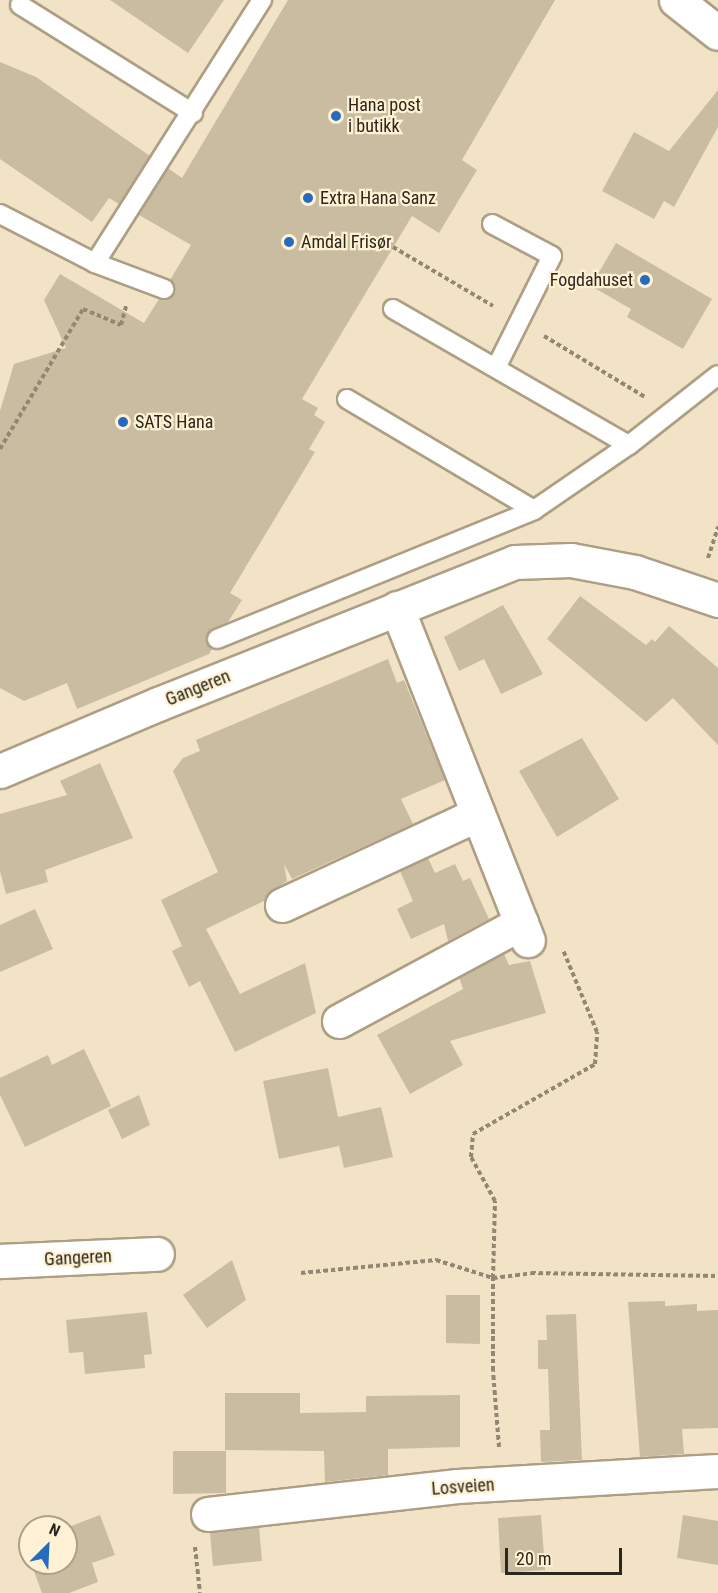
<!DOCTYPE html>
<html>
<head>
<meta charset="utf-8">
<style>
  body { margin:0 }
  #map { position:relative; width:718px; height:1593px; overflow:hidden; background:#f2e3c7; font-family:"Roboto Condensed",sans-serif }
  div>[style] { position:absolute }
  .building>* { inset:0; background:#c9bca0 }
  .path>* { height:4px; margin-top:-2px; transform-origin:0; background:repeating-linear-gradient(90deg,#918773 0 4.5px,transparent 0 7.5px) }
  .roads { filter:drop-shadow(2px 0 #ac9f84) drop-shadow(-2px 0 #ac9f84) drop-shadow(0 2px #ac9f84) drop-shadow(0 -2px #ac9f84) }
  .service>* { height:18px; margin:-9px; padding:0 9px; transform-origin:9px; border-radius:9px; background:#fff }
  .minor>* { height:33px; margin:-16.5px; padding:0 16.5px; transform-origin:16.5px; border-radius:16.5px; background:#fff }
  .secondary>* { height:33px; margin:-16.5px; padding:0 16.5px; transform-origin:16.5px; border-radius:16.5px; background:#fff }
  .dots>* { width:16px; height:16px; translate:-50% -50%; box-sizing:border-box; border:3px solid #fff1d4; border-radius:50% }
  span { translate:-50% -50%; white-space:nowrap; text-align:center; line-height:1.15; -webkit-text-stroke:4.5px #fff1d4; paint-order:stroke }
  .poi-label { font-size:18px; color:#2c271c }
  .left { translate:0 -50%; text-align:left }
  .right { translate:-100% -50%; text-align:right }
  .street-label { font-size:18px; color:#2c271c }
  .north { position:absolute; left:18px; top:1515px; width:60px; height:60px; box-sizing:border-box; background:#fff1d4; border:2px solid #aba08a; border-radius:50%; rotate:24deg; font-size:16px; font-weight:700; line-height:24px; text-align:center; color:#2c271c }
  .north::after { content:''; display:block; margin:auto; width:21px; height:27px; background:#266bbc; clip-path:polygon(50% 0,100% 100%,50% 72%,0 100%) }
  .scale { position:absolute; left:505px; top:1548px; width:117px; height:27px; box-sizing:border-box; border:3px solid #2c271c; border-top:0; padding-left:8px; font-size:18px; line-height:21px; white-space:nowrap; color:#2c271c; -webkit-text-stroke:4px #fff1d4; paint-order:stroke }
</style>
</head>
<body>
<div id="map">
  <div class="building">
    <div style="clip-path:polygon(110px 0,224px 0,188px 53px)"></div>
    <div style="clip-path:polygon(288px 0,555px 0,462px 160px,477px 170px,439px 233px,412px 216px,302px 399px,318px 408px,314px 415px,325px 422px,309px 449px,315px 452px,230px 593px,242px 600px,228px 622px,208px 633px,206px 643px,212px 649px,209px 654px,77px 709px,67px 683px,24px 701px,0 688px,0 411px,14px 364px,66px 348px,44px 300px,60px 274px,144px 323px,159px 299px,172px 297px,175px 288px,170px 280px,191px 245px,139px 215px,168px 168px,182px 178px)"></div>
    <div style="clip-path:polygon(0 62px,36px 77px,150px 156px,119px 204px,109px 198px,92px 222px,0 159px)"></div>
    <div style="clip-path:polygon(718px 90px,718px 127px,674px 207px,664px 201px,654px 219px,602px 191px,634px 132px,669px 151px)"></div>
    <div style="clip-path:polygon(616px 243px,712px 299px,683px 349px,627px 317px,631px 309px,591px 286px)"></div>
    <div style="clip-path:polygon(580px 596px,646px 645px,652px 639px,655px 642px,669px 626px,718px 668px,718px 745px,673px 698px,646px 722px,547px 639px)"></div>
    <div style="clip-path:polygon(503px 605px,543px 674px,501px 694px,484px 659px,459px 671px,444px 637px)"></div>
    <div style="clip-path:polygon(388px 659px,397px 683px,404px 680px,445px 780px,401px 799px,413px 824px,292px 879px,284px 864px,287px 881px,267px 894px,264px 901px,206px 929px,240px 994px,305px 963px,316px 1013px,235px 1052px,200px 981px,189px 987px,172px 951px,182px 946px,161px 900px,218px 872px,173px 771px,183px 758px,200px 751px,196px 740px)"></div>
    <div style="clip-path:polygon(582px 738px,619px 799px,557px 837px,519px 771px)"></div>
    <div style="clip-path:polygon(100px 763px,133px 838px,45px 870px,48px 882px,6px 894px,0 871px,0 814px,67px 795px,60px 781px)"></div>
    <div style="clip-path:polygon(428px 858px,435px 873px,455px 864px,463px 881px,470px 878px,489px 919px,448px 941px,444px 924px,411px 939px,397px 909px,413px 901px,400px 871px)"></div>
    <div style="clip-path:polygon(35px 909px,53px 949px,0 972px,0 925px)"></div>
    <div style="clip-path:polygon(504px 954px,509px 965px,530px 961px,546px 1013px,450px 1041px,463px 1065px,410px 1094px,377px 1035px,463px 989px,459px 977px)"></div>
    <div style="clip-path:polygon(84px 1049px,111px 1106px,25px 1147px,0 1095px,0 1078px,48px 1055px,52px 1065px)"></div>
    <div style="clip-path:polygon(328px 1068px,338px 1117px,381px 1107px,393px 1157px,344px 1168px,339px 1146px,279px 1159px,263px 1081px)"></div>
    <div style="clip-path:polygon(139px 1095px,150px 1125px,122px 1139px,108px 1110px)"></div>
    <div style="clip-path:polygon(232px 1260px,246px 1300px,207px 1328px,183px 1295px)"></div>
    <div style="clip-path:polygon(446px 1295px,480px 1295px,480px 1344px,446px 1343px)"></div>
    <div style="clip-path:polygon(665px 1301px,665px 1306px,697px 1304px,697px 1311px,718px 1310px,718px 1428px,682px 1429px,684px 1454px,640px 1457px,628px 1302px)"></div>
    <div style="clip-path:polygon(147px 1312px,152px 1354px,144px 1355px,145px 1368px,85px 1374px,83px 1352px,69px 1353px,66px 1320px)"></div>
    <div style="clip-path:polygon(576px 1314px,582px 1460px,541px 1462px,540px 1430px,550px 1430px,548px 1369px,538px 1369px,538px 1340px,547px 1340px,546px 1315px)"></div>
    <div style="clip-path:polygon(225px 1393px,300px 1393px,300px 1413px,366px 1412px,366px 1396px,460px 1395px,460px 1447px,388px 1449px,388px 1475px,325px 1482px,324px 1451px,225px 1450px)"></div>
    <div style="clip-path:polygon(173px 1451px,226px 1451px,226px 1493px,173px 1494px)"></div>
    <div style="clip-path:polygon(100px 1515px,115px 1555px,92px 1563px,98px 1582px,69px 1593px,42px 1593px,31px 1563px,66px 1563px,66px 1528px)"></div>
    <div style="clip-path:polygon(541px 1515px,545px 1570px,501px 1573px,498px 1518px)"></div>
    <div style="clip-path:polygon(683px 1515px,718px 1521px,718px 1565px,677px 1558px)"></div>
    <div style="clip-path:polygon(259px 1527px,262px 1561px,213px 1566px,210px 1533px)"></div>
  </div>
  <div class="path">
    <div style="left:393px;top:247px;width:116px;rotate:30.5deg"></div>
    <div style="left:544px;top:336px;width:118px;rotate:31.1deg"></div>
    <div style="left:0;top:449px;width:163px;rotate:-59.3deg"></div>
    <div style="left:83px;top:309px;width:41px;rotate:22.8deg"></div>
    <div style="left:121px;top:325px;width:20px;rotate:-75deg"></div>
    <div style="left:708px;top:558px;width:33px;rotate:-72deg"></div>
    <div style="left:301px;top:1273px;width:136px;rotate:-5.5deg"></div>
    <div style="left:436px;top:1260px;width:60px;rotate:17.5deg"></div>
    <div style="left:493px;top:1278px;width:77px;rotate:-88.5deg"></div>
    <div style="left:495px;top:1201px;width:50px;rotate:-118.6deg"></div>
    <div style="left:471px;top:1157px;width:23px;rotate:-85deg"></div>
    <div style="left:473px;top:1134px;width:141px;rotate:-29.8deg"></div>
    <div style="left:595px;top:1064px;width:32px;rotate:-86deg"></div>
    <div style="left:597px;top:1032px;width:89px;rotate:-112.5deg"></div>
    <div style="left:499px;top:1447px;width:76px;rotate:-94.5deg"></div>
    <div style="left:493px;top:1371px;width:93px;rotate:-90deg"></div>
    <div style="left:493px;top:1278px;width:38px;rotate:-7deg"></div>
    <div style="left:531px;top:1273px;width:187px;rotate:0.9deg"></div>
    <div style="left:195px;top:1547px;width:46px;rotate:83.8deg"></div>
  </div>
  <div class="roads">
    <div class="service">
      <div style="left:20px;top:5px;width:204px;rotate:32deg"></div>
      <div style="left:0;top:214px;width:107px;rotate:27.3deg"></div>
      <div style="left:95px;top:263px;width:74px;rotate:20.6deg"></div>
      <div style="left:492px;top:224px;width:68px;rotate:28.1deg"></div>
      <div style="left:552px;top:256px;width:125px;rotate:116.6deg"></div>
      <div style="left:95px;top:263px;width:312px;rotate:-57.6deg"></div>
      <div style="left:393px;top:309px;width:272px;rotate:30deg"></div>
      <div style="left:347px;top:399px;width:217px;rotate:30.7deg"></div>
      <div style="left:217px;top:639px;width:342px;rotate:-22.1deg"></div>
      <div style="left:534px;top:510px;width:115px;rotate:-34.4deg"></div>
      <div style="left:629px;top:445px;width:113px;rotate:-38.2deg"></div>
    </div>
    <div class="minor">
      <div style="left:397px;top:608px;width:357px;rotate:68.5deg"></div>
      <div style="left:0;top:771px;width:172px;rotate:-23deg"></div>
      <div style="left:158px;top:704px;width:384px;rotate:-21.7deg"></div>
      <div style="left:515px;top:562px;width:56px;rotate:-2deg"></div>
      <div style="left:571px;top:560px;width:65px;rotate:10.6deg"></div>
      <div style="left:635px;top:572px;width:88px;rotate:18.6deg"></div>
      <div style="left:282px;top:905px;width:216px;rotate:-24.9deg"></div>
      <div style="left:339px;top:1021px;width:207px;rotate:-28.3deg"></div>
      <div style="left:0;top:1261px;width:157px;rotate:-2.6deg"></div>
      <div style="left:208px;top:1514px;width:251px;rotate:-6.4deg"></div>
      <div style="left:457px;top:1486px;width:261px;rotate:-3.3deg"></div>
    </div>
    <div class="secondary">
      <div style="left:676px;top:0;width:53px;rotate:38.2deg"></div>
    </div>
  </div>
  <div class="dots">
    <div style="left:336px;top:116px;background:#266bbc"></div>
    <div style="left:308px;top:198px;background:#266bbc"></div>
    <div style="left:289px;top:242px;background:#266bbc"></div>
    <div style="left:645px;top:280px;background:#266bbc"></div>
    <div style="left:123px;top:422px;background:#266bbc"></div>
  </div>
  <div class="poi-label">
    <span class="left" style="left:348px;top:116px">Hana post<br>i butikk</span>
    <span class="left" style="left:320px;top:198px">Extra Hana Sanz</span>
    <span class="left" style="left:301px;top:242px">Amdal Frisør</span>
    <span class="right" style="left:633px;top:280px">Fogdahuset</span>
    <span class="left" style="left:135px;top:422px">SATS Hana</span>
  </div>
  <div class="street-label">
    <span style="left:198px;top:688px;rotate:-22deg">Gangeren</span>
    <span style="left:78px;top:1258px;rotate:-3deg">Gangeren</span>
    <span style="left:463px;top:1487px;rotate:-4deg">Losveien</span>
  </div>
  <div class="north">N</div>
  <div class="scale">20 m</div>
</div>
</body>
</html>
